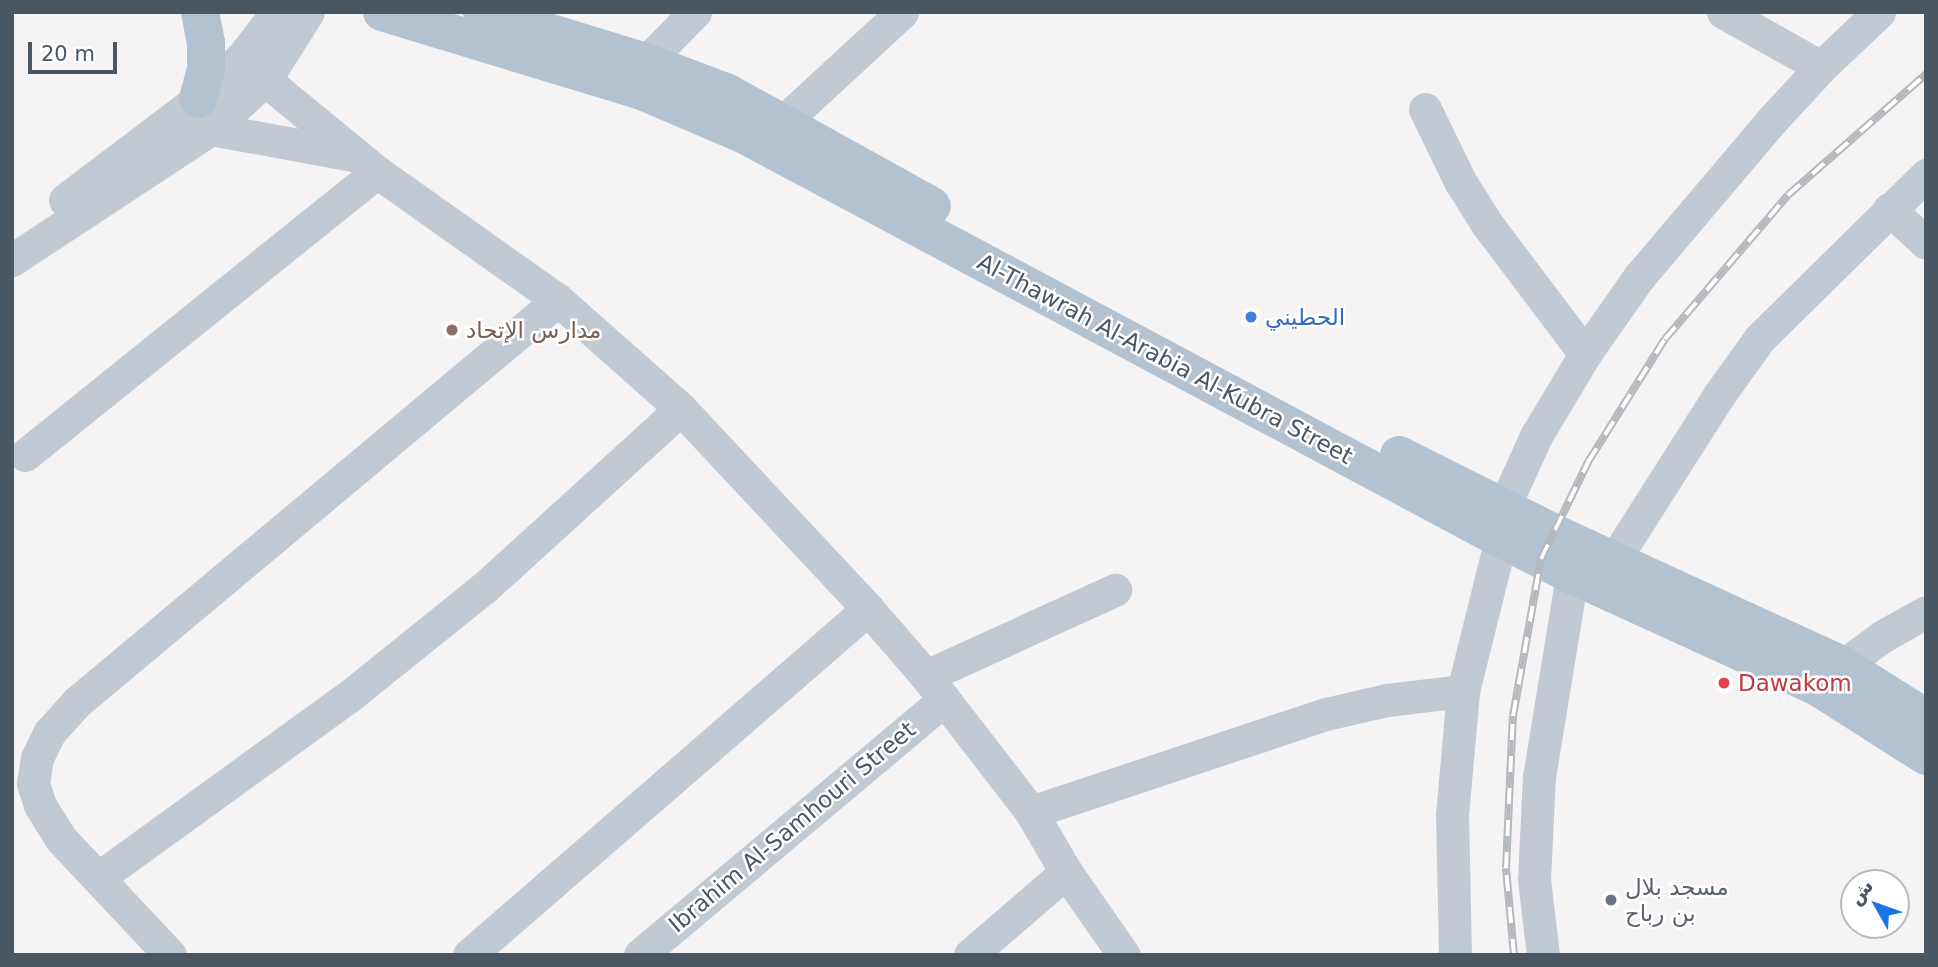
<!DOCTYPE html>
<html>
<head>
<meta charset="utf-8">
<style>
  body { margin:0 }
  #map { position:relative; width:1938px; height:967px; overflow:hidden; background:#f5f3f3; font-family:"DejaVu Sans","Noto Sans Arabic",sans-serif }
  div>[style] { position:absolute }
  .minor>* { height:33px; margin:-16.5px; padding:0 16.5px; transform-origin:16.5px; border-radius:16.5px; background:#c1cad2 }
  .major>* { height:38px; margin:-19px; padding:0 19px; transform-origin:19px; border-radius:19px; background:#b3c2d1 }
  .rail>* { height:8px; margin-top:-4px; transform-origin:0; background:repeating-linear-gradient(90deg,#fff 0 16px,#b5b8bd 0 32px); box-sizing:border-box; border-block:2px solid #b5b8bd }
  .dots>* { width:19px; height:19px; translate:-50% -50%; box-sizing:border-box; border:4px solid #fff; border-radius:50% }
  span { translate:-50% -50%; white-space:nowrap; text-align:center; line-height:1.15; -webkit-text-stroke:5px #fff; paint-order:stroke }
  .shop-label { font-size:23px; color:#366cbe }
  .left { translate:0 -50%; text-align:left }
  .education-label { font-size:23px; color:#785e54 }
  .street-label { font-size:23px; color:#4a5661 }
  .health-label { font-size:23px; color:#be3a42 }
  .worship-label { font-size:23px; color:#5b616d }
  .frame { position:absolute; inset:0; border:14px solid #4a5661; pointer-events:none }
  .north { position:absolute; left:1840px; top:869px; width:70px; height:70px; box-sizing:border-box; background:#fff; border:2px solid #b7bbc0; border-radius:50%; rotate:310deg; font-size:19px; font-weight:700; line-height:28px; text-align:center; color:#4a5661 }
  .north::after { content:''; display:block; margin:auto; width:24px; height:32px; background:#1a73e8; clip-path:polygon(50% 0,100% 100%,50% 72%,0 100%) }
  .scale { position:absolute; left:28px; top:42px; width:89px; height:32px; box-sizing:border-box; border:4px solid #4a5661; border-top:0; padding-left:9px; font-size:21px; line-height:24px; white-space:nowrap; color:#4a5661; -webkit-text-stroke:5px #fff; paint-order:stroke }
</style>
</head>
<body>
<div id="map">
  <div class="minor">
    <div style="left:1723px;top:12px;width:112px;rotate:29.3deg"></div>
    <div style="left:243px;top:56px;width:33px;rotate:47deg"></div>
    <div style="left:265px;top:80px;width:145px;rotate:39.4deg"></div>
    <div style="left:377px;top:172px;width:222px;rotate:35.3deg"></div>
    <div style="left:558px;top:300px;width:164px;rotate:41.5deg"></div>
    <div style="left:681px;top:409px;width:274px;rotate:46.9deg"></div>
    <div style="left:868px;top:609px;width:89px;rotate:49.1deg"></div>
    <div style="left:926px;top:676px;width:172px;rotate:52.3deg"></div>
    <div style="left:1031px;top:812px;width:69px;rotate:59.7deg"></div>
    <div style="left:1066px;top:872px;width:101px;rotate:55.1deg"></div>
    <div style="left:646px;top:62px;width:70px;rotate:-45.6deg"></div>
    <div style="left:1425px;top:109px;width:80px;rotate:64.1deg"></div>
    <div style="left:1460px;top:181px;width:51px;rotate:57.9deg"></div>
    <div style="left:1487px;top:224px;width:163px;rotate:53deg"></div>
    <div style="left:783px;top:122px;width:162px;rotate:-42.7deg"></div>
    <div style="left:211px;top:129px;width:144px;rotate:10.4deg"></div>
    <div style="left:65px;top:200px;width:167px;rotate:-37.2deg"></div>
    <div style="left:198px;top:99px;width:62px;rotate:-43.7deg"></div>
    <div style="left:243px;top:56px;width:56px;rotate:-52.3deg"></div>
    <div style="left:1889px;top:209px;width:50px;rotate:42.6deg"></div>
    <div style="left:12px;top:260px;width:238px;rotate:-33.4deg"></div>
    <div style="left:211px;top:129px;width:73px;rotate:-42.2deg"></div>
    <div style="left:265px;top:80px;width:80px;rotate:-57.7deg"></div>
    <div style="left:25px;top:455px;width:452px;rotate:-38.8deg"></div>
    <div style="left:1503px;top:509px;width:80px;rotate:-65.7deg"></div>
    <div style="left:1536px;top:436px;width:96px;rotate:-59.1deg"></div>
    <div style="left:1585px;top:354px;width:94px;rotate:-55deg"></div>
    <div style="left:1639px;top:277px;width:206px;rotate:-49.7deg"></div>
    <div style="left:1772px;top:120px;width:72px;rotate:-47.2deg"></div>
    <div style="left:1821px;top:67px;width:80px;rotate:-43.5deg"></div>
    <div style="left:1614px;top:560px;width:196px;rotate:-57.5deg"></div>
    <div style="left:1719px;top:395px;width:70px;rotate:-54.3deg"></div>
    <div style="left:1760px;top:338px;width:233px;rotate:-44.5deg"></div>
    <div style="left:926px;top:676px;width:208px;rotate:-24.5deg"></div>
    <div style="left:1823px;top:680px;width:74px;rotate:-36.3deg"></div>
    <div style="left:1883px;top:636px;width:49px;rotate:-29.2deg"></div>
    <div style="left:1031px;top:812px;width:311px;rotate:-18.4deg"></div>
    <div style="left:1326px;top:714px;width:63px;rotate:-12.9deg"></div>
    <div style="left:1387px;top:700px;width:77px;rotate:-6.8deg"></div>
    <div style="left:98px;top:878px;width:307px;rotate:-35.9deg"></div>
    <div style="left:347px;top:698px;width:176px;rotate:-38.8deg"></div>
    <div style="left:484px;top:588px;width:266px;rotate:-42.3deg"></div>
    <div style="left:170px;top:955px;width:159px;rotate:-133.2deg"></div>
    <div style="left:61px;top:839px;width:40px;rotate:-122deg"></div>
    <div style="left:40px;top:805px;width:23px;rotate:-108deg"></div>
    <div style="left:33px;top:783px;width:25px;rotate:-81deg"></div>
    <div style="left:37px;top:758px;width:28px;rotate:-64deg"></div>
    <div style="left:49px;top:733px;width:42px;rotate:-47.9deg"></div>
    <div style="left:77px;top:702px;width:627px;rotate:-39.89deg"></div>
    <div style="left:469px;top:955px;width:528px;rotate:-40.93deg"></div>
    <div style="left:640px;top:955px;width:397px;rotate:-40deg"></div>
    <div style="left:970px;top:955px;width:127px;rotate:-40.8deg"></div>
    <div style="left:1455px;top:955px;width:140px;rotate:-91.2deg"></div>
    <div style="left:1452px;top:815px;width:124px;rotate:-84.9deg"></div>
    <div style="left:1463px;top:691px;width:157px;rotate:-76deg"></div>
    <div style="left:1543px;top:955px;width:77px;rotate:-96.8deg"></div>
    <div style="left:1534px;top:879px;width:102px;rotate:-87.2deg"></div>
    <div style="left:1539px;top:777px;width:205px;rotate:-80.7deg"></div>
  </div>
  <div class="major">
    <div style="left:382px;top:12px;width:272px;rotate:16.9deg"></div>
    <div style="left:642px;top:91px;width:112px;rotate:23.1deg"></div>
    <div style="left:745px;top:135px;width:857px;rotate:28.12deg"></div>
    <div style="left:1501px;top:539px;width:80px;rotate:26.9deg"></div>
    <div style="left:1572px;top:575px;width:268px;rotate:24.5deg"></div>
    <div style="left:1816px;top:686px;width:130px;rotate:32.5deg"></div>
    <div style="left:482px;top:12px;width:171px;rotate:17deg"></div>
    <div style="left:646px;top:62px;width:88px;rotate:20.7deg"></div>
    <div style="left:728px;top:93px;width:233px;rotate:29deg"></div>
    <div style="left:198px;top:99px;width:31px;rotate:-75deg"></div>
    <div style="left:206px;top:69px;width:26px;rotate:-90deg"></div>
    <div style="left:206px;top:43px;width:32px;rotate:-101deg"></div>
    <div style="left:1399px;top:455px;width:176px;rotate:26.7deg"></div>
    <div style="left:1556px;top:534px;width:315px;rotate:24.6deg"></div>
    <div style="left:1842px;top:665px;width:99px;rotate:32.2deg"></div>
  </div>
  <div class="rail">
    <div style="left:1514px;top:955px;width:87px;rotate:-95.3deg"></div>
    <div style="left:1506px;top:868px;width:152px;rotate:-87.4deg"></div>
    <div style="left:1513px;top:716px;width:159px;rotate:-79.9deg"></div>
    <div style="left:1541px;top:559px;width:108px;rotate:-64.1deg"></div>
    <div style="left:1588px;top:462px;width:145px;rotate:-58deg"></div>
    <div style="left:1665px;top:339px;width:189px;rotate:-49.5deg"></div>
    <div style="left:1788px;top:195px;width:184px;rotate:-41.2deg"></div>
  </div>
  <div class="dots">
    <div style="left:1251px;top:317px;background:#3f7fe0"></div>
    <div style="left:452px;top:330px;background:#8d6e63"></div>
    <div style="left:1724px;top:683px;background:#e0444e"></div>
    <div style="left:1611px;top:900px;background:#6b7280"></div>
  </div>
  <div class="shop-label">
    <span class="left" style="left:1265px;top:317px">الحطيني</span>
  </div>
  <div class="education-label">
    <span class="left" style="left:466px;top:330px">مدارس الإتحاد</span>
  </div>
  <div class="street-label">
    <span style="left:1165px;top:359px;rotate:28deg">Al-Thawrah Al-Arabia Al-Kubra Street</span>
    <span style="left:792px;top:827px;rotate:-40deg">Ibrahim Al-Samhouri Street</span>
  </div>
  <div class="health-label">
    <span class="left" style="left:1738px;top:683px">Dawakom</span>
  </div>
  <div class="worship-label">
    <span class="left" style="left:1625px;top:900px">مسجد بلال<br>بن رباح</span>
  </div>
  <div class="frame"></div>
  <div class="north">ش</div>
  <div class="scale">20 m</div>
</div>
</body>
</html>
